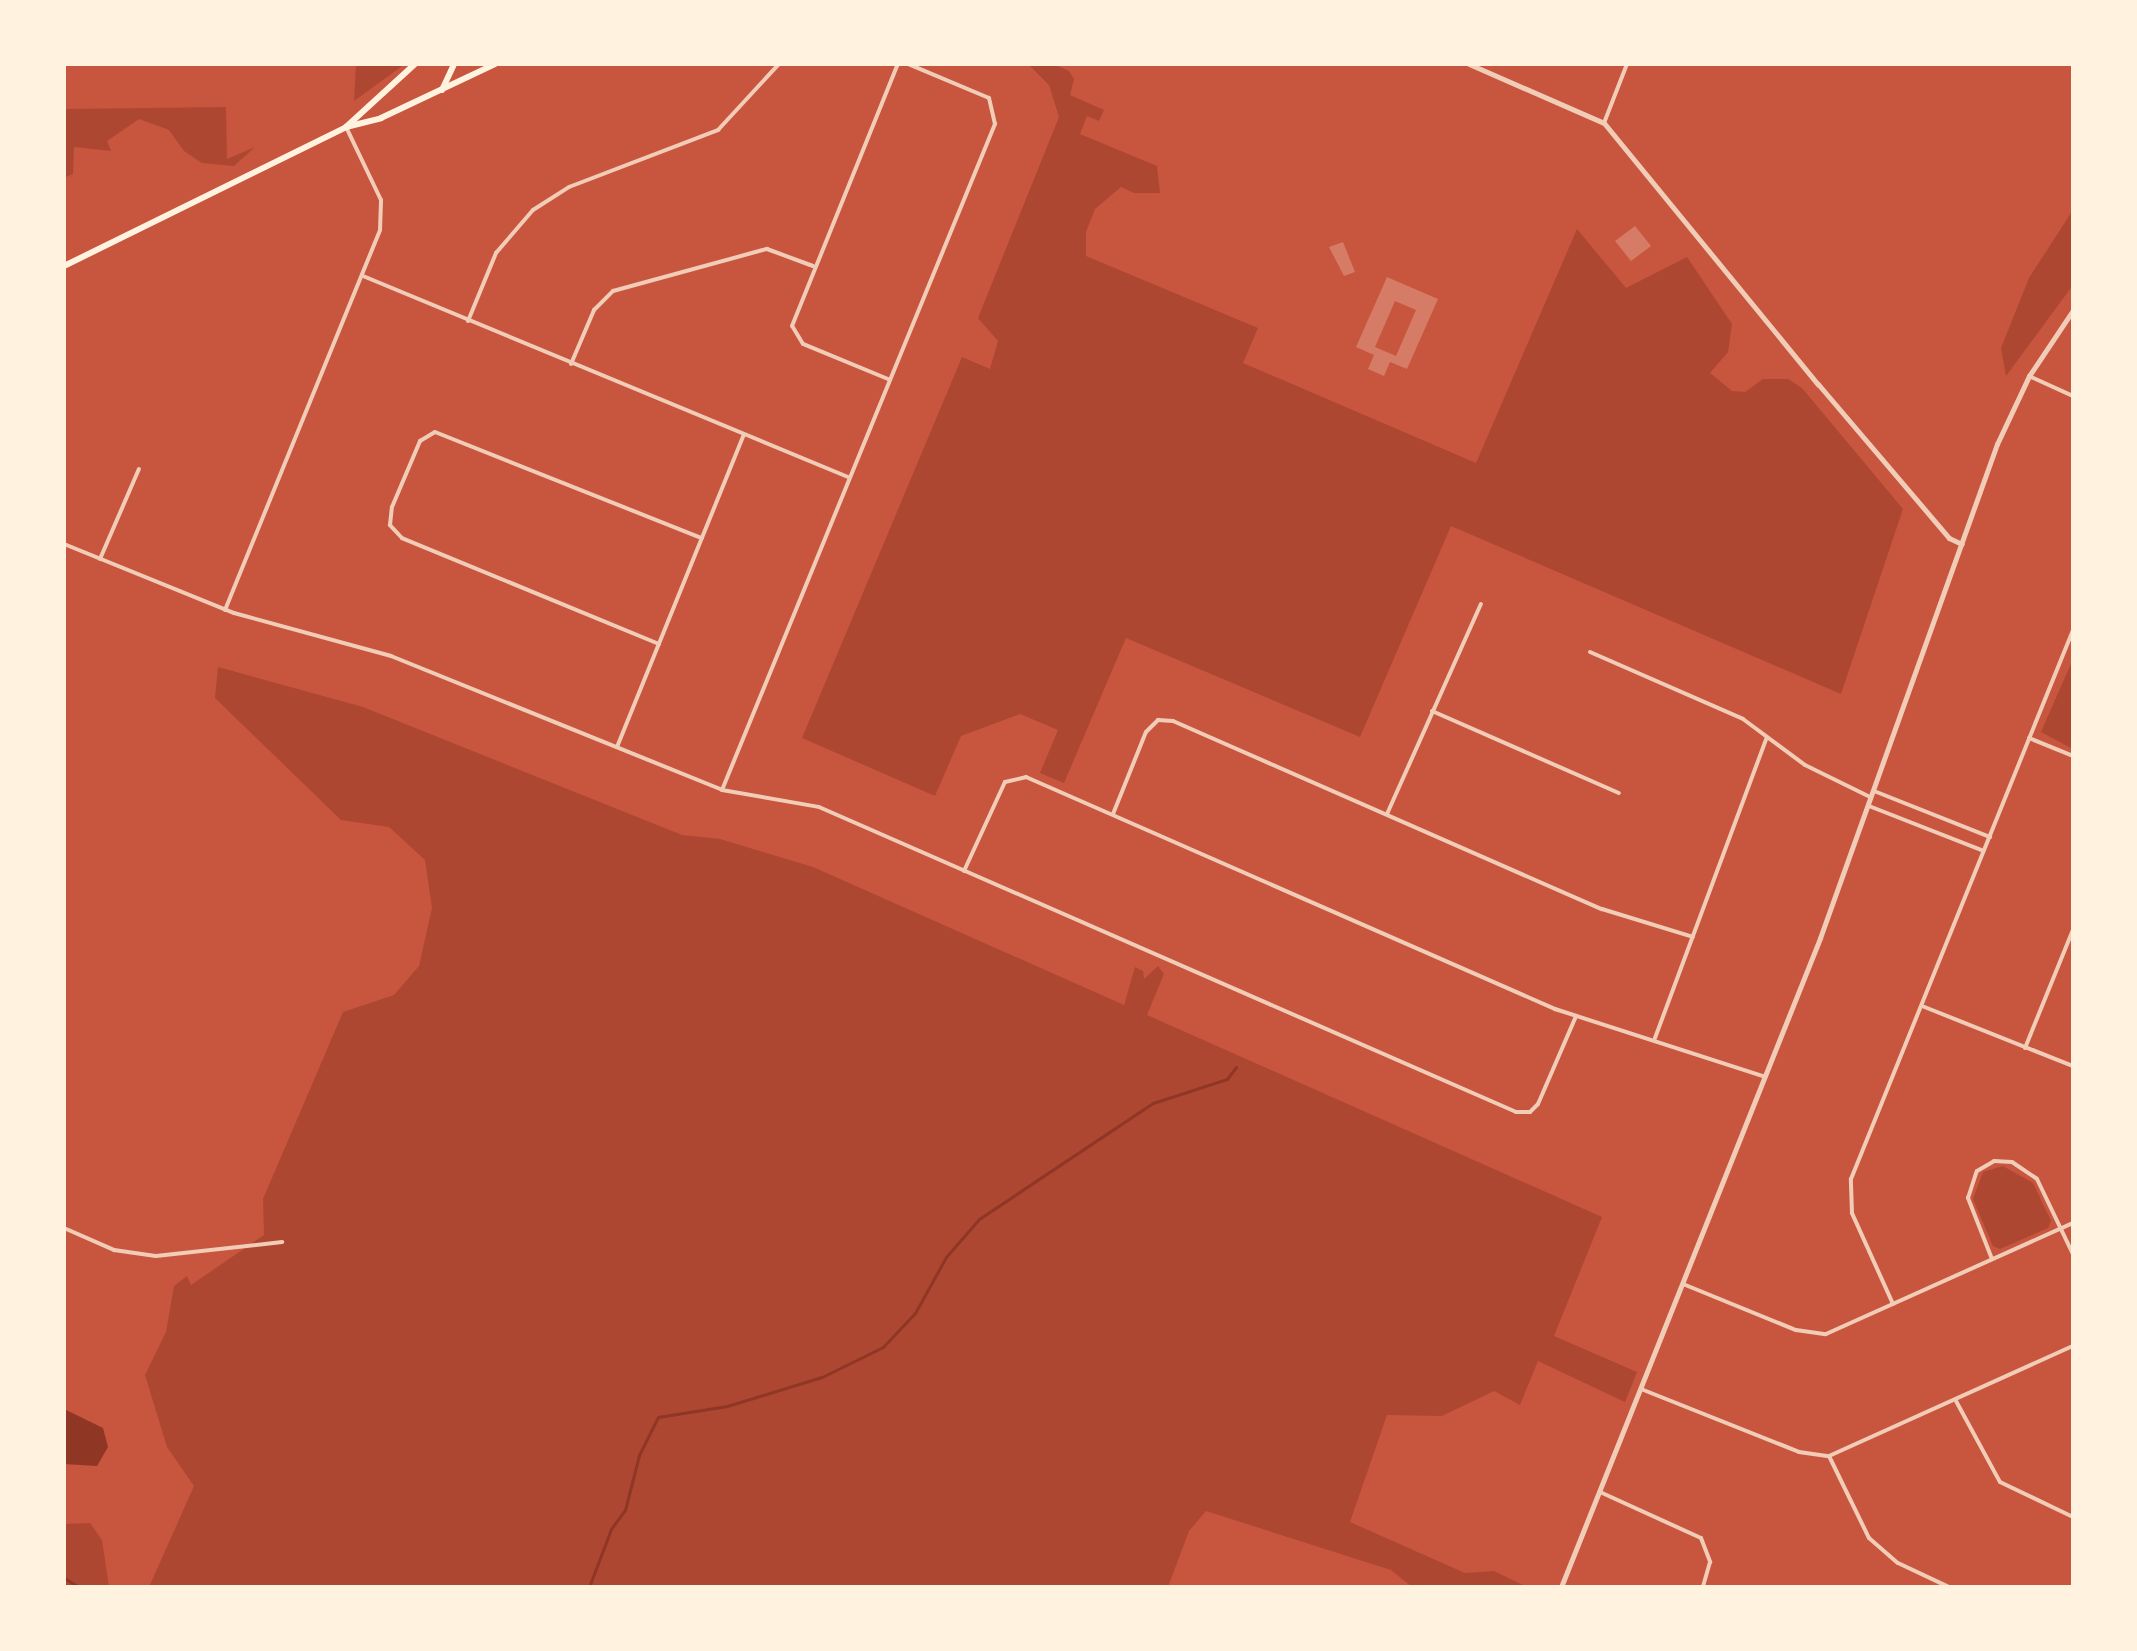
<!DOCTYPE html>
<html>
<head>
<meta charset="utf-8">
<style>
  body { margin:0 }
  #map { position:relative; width:2137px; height:1651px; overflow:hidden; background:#c8553d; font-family:"Space Grotesk",sans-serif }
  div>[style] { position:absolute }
  .green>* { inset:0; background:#ae4732 }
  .water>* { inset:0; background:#8f3625 }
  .stream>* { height:3px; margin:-1.5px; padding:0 1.5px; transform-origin:1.5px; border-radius:1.5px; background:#8f3625 }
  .building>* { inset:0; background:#d67c66 }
  .minor>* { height:4px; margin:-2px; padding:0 2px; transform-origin:2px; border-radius:2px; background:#f1ccb7 }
  .tertiary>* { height:5px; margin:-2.5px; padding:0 2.5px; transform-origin:2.5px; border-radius:2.5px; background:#f1ccb7 }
  .secondary>* { height:6px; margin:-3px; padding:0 3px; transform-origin:3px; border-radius:3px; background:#fff3e0 }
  span { translate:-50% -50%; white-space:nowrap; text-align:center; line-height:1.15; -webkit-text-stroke:8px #fff3e0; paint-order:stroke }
  .frame { position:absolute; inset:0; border:66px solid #fff3e0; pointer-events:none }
</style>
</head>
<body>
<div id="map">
  <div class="green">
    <div style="clip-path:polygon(356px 64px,405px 64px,354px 101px)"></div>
    <div style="clip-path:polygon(1028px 64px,1053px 64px,1069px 71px,1074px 79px,1070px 95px,1104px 110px,1099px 121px,1087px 116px,1080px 134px,1157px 166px,1160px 193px,1134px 193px,1121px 187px,1095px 209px,1086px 232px,1086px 256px,1258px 328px,1243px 363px,1476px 463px,1577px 229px,1626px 288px,1687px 257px,1732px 324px,1728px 352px,1710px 373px,1732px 391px,1745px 392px,1763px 379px,1788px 379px,1802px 388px,1903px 509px,1841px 694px,1451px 526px,1360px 737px,1126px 638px,1064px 783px,1040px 773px,1058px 730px,1020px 714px,961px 736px,935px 796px,802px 738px,962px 357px,990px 369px,998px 341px,978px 318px,1059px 117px,1049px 85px)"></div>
    <div style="clip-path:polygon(226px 107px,227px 159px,255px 147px,234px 166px,202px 163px,184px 151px,169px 130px,139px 119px,107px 141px,111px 151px,74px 147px,73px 174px,66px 177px,64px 247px,64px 109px)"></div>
    <div style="clip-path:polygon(2073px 210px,2073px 285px,2006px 376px,2001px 348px,2029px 278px)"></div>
    <div style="clip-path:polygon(2073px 659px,2073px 749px,2041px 732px)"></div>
    <div style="clip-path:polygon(218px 667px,363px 707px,682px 835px,720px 839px,813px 867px,1124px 1005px,1135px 967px,1143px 971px,1144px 979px,1158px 966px,1164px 974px,1147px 1015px,1602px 1217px,1554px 1336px,1637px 1372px,1625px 1402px,1538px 1361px,1520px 1405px,1494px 1391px,1442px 1416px,1387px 1415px,1350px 1522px,1465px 1573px,1494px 1571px,1527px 1587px,1412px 1587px,1391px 1570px,1206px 1511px,1189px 1531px,1168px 1587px,149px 1587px,194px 1486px,167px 1447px,145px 1375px,166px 1332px,174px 1286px,187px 1276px,191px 1285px,264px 1235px,263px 1199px,343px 1012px,394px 995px,419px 966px,432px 908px,425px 860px,389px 827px,341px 820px,215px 698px)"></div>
    <div style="clip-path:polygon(2003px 1166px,2033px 1183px,2051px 1221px,2048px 1228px,2000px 1249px,1993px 1246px,1973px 1199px,1983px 1172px)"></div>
    <div style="clip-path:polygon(90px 1523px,102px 1540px,109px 1587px,64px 1587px,64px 1524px)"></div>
  </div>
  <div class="water">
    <div style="clip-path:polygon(64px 1409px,103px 1428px,108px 1447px,97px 1466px,64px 1464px)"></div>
  </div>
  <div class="stream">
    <div style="left:64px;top:1578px;width:17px;rotate:31deg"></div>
    <div style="left:589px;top:1587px;width:62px;rotate:-69.2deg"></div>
    <div style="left:611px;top:1529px;width:24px;rotate:-54deg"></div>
    <div style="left:625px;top:1510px;width:57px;rotate:-75.7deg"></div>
    <div style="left:639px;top:1455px;width:42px;rotate:-63.4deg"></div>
    <div style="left:658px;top:1417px;width:70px;rotate:-9.1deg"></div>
    <div style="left:727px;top:1406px;width:99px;rotate:-17deg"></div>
    <div style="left:822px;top:1377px;width:68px;rotate:-26.2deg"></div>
    <div style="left:883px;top:1347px;width:47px;rotate:-46.7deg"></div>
    <div style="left:915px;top:1313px;width:64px;rotate:-61deg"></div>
    <div style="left:946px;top:1257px;width:50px;rotate:-49deg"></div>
    <div style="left:979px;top:1219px;width:209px;rotate:-33.7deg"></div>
    <div style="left:1153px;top:1103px;width:78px;rotate:-18deg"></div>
    <div style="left:1227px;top:1079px;width:15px;rotate:-53deg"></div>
  </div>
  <div class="building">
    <div style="clip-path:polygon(1635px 226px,1651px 246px,1631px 261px,1615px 241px)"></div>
    <div style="clip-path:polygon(1343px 242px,1355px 272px,1344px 276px,1329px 247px)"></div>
    <div style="clip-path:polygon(evenodd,1387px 277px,1438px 299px,1407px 369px,1390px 362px,1384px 376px,1368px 369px,1374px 355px,1356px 347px,1387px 277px,1395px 301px,1416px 310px,1396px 356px,1375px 347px,1395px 301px)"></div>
  </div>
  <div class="minor">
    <div style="left:1604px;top:123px;width:63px;rotate:-68.7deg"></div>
    <div style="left:363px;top:276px;width:525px;rotate:22.51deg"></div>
    <div style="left:468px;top:321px;width:74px;rotate:-67.6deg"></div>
    <div style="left:496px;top:253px;width:57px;rotate:-49.3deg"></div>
    <div style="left:533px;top:210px;width:43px;rotate:-32.6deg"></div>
    <div style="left:569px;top:187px;width:160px;rotate:-20.9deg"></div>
    <div style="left:718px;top:130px;width:90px;rotate:-47.3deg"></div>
    <div style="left:571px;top:364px;width:59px;rotate:-66.9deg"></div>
    <div style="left:594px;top:310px;width:27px;rotate:-45deg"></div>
    <div style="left:613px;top:291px;width:160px;rotate:-15.3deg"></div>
    <div style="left:767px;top:249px;width:49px;rotate:20.3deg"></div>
    <div style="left:2029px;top:376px;width:48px;rotate:24.4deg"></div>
    <div style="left:888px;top:379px;width:92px;rotate:-157.6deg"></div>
    <div style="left:803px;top:344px;width:21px;rotate:-121deg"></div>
    <div style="left:792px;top:326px;width:283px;rotate:-68deg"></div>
    <div style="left:64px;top:544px;width:183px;rotate:22.1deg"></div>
    <div style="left:234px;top:613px;width:163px;rotate:15.3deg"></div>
    <div style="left:391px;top:656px;width:357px;rotate:22deg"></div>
    <div style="left:722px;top:790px;width:98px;rotate:9.9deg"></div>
    <div style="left:819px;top:807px;width:761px;rotate:23.63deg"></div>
    <div style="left:1516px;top:1112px;width:14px"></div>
    <div style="left:1530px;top:1112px;width:11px;rotate:-45deg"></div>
    <div style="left:1538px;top:1104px;width:96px;rotate:-66.6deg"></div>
    <div style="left:100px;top:559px;width:98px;rotate:-66.6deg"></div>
    <div style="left:225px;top:610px;width:410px;rotate:-67.8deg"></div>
    <div style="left:380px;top:230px;width:30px;rotate:-88deg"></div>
    <div style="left:381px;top:200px;width:81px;rotate:-115.6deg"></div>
    <div style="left:659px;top:644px;width:278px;rotate:-157.6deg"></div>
    <div style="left:402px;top:538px;width:18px;rotate:-133deg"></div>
    <div style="left:390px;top:525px;width:18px;rotate:-84deg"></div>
    <div style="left:392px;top:507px;width:72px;rotate:-67deg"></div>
    <div style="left:420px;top:441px;width:17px;rotate:-31deg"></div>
    <div style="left:435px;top:432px;width:287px;rotate:21.7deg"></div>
    <div style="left:1590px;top:652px;width:167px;rotate:23.6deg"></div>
    <div style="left:1743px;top:719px;width:77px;rotate:36.6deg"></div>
    <div style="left:1805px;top:765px;width:72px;rotate:26.2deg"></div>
    <div style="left:1432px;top:711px;width:204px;rotate:23.7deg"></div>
    <div style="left:2029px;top:738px;width:48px;rotate:22.2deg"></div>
    <div style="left:617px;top:747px;width:337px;rotate:-67.9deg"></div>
    <div style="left:722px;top:790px;width:720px;rotate:-67.71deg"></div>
    <div style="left:995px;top:124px;width:27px;rotate:-103deg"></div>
    <div style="left:989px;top:98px;width:88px;rotate:-157.2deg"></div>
    <div style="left:1874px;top:791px;width:125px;rotate:21.6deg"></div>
    <div style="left:1869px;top:806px;width:123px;rotate:21.4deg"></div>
    <div style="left:1113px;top:814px;width:88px;rotate:-68.1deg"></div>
    <div style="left:1146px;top:732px;width:17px;rotate:-45deg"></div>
    <div style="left:1158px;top:720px;width:15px;rotate:4deg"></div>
    <div style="left:1173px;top:721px;width:468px;rotate:23.7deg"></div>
    <div style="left:1602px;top:909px;width:95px;rotate:17.1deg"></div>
    <div style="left:1387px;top:814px;width:230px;rotate:-65.9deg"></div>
    <div style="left:964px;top:871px;width:98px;rotate:-65.3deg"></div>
    <div style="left:1005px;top:782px;width:22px;rotate:-13deg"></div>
    <div style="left:1026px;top:777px;width:578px;rotate:23.68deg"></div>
    <div style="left:1555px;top:1009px;width:221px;rotate:17.9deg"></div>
    <div style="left:1922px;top:1006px;width:162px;rotate:21.7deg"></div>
    <div style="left:1655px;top:1038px;width:321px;rotate:-69.6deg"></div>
    <div style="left:2025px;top:1048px;width:127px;rotate:-67.9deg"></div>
    <div style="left:64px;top:1228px;width:55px;rotate:23.7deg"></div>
    <div style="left:114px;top:1250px;width:42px;rotate:8.1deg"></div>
    <div style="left:156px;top:1256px;width:127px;rotate:-6.3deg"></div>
    <div style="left:1992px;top:1259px;width:66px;rotate:-111.5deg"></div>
    <div style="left:1968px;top:1198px;width:28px;rotate:-72deg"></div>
    <div style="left:1977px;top:1171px;width:20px;rotate:-30deg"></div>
    <div style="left:1994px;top:1161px;width:18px;rotate:3deg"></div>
    <div style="left:2012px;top:1162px;width:30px;rotate:34deg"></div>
    <div style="left:2037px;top:1179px;width:83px;rotate:64.4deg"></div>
    <div style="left:1683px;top:1284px;width:122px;rotate:22.2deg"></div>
    <div style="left:1796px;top:1330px;width:30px;rotate:8deg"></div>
    <div style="left:1826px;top:1334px;width:271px;rotate:-24.2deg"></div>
    <div style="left:1893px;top:1304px;width:100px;rotate:-114.3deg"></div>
    <div style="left:1852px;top:1213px;width:34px;rotate:-92deg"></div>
    <div style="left:1851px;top:1179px;width:592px;rotate:-67.98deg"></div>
    <div style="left:1641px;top:1389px;width:170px;rotate:21.7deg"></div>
    <div style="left:1799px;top:1452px;width:30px;rotate:8deg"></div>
    <div style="left:1829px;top:1456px;width:268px;rotate:-24.3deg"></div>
    <div style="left:1956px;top:1401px;width:92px;rotate:61.5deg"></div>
    <div style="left:2000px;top:1482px;width:81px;rotate:25.6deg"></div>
    <div style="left:1829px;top:1456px;width:91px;rotate:64deg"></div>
    <div style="left:1869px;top:1538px;width:38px;rotate:41deg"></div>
    <div style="left:1898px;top:1563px;width:56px;rotate:25.2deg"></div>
    <div style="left:1600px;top:1492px;width:111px;rotate:24.5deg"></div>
    <div style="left:1701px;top:1538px;width:26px;rotate:69deg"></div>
    <div style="left:1710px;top:1562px;width:26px;rotate:106deg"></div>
  </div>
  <div class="tertiary">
    <div style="left:1469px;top:64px;width:147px;rotate:23.6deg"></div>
    <div style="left:1604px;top:123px;width:338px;rotate:50.7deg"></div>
    <div style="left:1818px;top:384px;width:202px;rotate:49.6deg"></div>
    <div style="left:1949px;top:538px;width:14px;rotate:25deg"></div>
    <div style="left:1561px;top:1587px;width:699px;rotate:-68.24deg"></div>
    <div style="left:1820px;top:938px;width:525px;rotate:-70.29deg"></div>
    <div style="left:1997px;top:444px;width:75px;rotate:-64.8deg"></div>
    <div style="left:2029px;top:376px;width:79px;rotate:-56.3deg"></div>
  </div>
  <div class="secondary">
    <div style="left:442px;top:90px;width:29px;rotate:-65deg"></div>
    <div style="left:346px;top:127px;width:93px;rotate:-42.4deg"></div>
    <div style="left:64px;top:266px;width:314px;rotate:-26.2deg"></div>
    <div style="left:346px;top:127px;width:36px;rotate:-14deg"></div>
    <div style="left:381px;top:118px;width:126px;rotate:-25.3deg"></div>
  </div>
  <div class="frame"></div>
</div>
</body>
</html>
